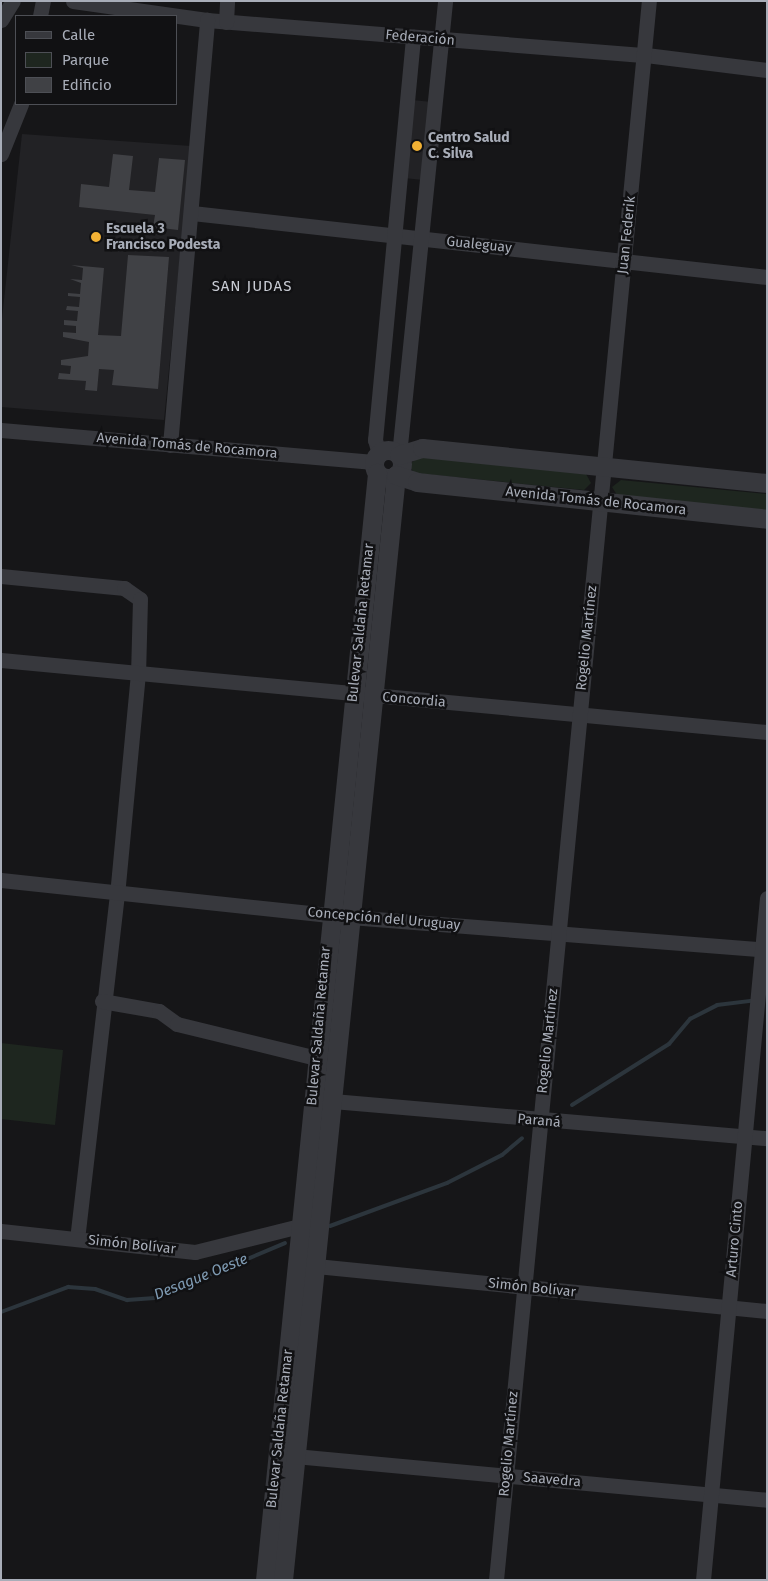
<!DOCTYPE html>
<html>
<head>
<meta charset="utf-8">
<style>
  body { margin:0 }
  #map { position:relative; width:768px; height:1581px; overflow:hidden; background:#161618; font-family:"Fira Sans",sans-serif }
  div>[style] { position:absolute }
  .built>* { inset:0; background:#222225 }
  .green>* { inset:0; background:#1e261f }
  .stream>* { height:4px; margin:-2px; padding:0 2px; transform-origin:2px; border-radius:2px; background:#2c353c }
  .building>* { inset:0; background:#404145 }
  .minor>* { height:15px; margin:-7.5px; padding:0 7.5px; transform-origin:7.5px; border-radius:7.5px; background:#37383d }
  .tertiary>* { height:19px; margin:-9.5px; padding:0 9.5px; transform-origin:9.5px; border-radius:9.5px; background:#37383d }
  .tertiary>.ring { margin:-9.5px; padding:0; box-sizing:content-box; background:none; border:19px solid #37383d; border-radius:50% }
  .dots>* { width:14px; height:14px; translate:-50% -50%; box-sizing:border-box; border:2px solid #111113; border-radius:50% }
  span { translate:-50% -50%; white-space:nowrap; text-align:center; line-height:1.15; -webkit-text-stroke:5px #111113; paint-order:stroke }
  .street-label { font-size:14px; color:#a8adb8 }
  .poi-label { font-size:14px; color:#a8adb8; font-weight:700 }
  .left { translate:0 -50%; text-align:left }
  .neighbourhood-label { font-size:15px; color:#c9ccd4; letter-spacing:1px }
  .water-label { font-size:15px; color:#7f9bb3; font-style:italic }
  .frame { position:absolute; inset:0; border:2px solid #a8adb8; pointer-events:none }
  .legend { position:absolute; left:15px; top:15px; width:162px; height:90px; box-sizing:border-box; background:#111113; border:1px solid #4d4f55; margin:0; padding:6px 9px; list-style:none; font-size:15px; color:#a8adb8 }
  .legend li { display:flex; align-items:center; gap:10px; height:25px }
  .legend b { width:25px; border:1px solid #4d4f55 }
</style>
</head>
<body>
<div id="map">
  <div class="built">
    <div style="clip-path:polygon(412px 100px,432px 102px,423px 180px,404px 178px)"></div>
    <div style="clip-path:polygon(22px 134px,191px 146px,164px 420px,1px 407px,1px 328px)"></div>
  </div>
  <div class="green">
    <div style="clip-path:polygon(418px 457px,586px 474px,591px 483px,584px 490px,414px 473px,409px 465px)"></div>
    <div style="clip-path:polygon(621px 480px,767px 494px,767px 511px,617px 495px,612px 487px)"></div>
    <div style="clip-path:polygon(1px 1043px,63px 1050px,55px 1125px,1px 1119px)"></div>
  </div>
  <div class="stream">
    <div style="left:572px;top:1105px;width:115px;rotate:-32.2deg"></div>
    <div style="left:669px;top:1044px;width:33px;rotate:-50deg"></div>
    <div style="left:690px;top:1019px;width:30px;rotate:-27deg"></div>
    <div style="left:717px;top:1005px;width:38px;rotate:-7deg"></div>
    <div style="left:330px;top:1226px;width:125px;rotate:-20.2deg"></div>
    <div style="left:447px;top:1183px;width:62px;rotate:-27deg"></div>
    <div style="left:502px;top:1155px;width:26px;rotate:-40deg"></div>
    <div style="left:1px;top:1312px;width:72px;rotate:-20.5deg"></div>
    <div style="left:68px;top:1287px;width:27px;rotate:4deg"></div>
    <div style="left:95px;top:1289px;width:34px;rotate:19deg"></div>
    <div style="left:127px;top:1300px;width:28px;rotate:-4deg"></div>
    <div style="left:155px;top:1298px;width:141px;rotate:-22.9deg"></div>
  </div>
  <div class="building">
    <div style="clip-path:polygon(113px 154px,133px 156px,129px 190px,155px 192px,159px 158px,185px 160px,178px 230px,153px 227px,155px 215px,79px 207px,81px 184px,109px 187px)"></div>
    <div style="clip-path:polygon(128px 255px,169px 257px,158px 389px,112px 385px,114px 370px,99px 369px,97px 391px,85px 390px,86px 381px,58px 379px,59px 373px,70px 374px,71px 366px,61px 365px,61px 360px,88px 356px,89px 342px,63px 337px,63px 332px,76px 333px,76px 326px,64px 325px,64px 320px,77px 321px,78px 311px,66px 310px,67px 306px,79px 307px,80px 297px,68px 296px,68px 293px,80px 294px,81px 283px,70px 279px,82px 280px,83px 268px,71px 265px,104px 268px,98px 335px,121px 336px)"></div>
  </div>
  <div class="minor">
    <div style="left:73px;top:1px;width:135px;rotate:8.1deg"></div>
    <div style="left:207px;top:20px;width:440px;rotate:4.6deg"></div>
    <div style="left:646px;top:55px;width:122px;rotate:7.1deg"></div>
    <div style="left:40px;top:16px;width:15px;rotate:-79deg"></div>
    <div style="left:1px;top:20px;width:22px;rotate:-58deg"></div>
    <div style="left:226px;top:22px;width:21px;rotate:-87deg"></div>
    <div style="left:1px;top:154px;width:54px;rotate:-68.2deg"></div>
    <div style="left:192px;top:213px;width:579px;rotate:6.35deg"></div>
    <div style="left:1px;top:430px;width:374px;rotate:4.9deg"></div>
    <div style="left:170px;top:445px;width:427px;rotate:-85deg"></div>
    <div style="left:379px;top:453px;width:14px;rotate:-107deg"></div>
    <div style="left:375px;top:440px;width:405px;rotate:-84.6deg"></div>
    <div style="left:399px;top:455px;width:456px;rotate:-84.2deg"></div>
    <div style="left:1px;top:576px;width:124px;rotate:5.6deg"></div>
    <div style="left:124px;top:588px;width:19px;rotate:35deg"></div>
    <div style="left:140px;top:599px;width:74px;rotate:91.5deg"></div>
    <div style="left:138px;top:673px;width:222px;rotate:95.4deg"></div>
    <div style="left:117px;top:894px;width:347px;rotate:96.6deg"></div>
    <div style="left:1px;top:660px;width:769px;rotate:5.37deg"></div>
    <div style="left:1px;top:880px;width:351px;rotate:6.1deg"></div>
    <div style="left:350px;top:917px;width:418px;rotate:4.5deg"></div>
    <div style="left:102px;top:1001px;width:58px;rotate:10deg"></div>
    <div style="left:159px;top:1011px;width:22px;rotate:36deg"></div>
    <div style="left:177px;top:1024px;width:143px;rotate:13.7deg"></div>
    <div style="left:321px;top:1100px;width:448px;rotate:4.9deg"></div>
    <div style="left:1px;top:1231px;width:195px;rotate:6.2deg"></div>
    <div style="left:195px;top:1252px;width:120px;rotate:-14deg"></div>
    <div style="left:306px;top:1265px;width:463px;rotate:5.7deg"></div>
    <div style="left:284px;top:1455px;width:485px;rotate:5.3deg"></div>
    <div style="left:496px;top:1580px;width:1586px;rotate:-84.47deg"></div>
    <div style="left:703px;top:1580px;width:685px;rotate:-84.64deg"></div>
  </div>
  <div class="tertiary">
    <div class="ring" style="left:374px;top:450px;width:9px;height:9px"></div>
    <div style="left:399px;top:455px;width:24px;rotate:-17deg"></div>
    <div style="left:422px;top:448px;width:347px;rotate:5.8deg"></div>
    <div style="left:265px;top:1580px;width:1113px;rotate:-84.22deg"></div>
    <div style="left:283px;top:1580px;width:1111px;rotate:-84.16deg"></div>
    <div style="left:396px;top:475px;width:22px;rotate:18deg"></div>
    <div style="left:417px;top:482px;width:352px;rotate:6deg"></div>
  </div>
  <div class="dots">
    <div style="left:417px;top:146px;background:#f2b134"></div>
    <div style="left:96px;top:237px;background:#f2b134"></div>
  </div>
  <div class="street-label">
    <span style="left:420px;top:38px;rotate:5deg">Federación</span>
    <span style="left:627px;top:235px;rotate:-84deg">Juan Federik</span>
    <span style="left:479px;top:245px;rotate:6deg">Gualeguay</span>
    <span style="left:187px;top:446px;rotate:5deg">Avenida Tomás de Rocamora</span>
    <span style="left:596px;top:501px;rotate:6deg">Avenida Tomás de Rocamora</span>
    <span style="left:361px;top:623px;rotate:-84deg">Bulevar Saldaña Retamar</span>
    <span style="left:587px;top:638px;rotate:-84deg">Rogelio Martínez</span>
    <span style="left:414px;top:700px;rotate:5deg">Concordia</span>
    <span style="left:384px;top:919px;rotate:5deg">Concepción del Uruguay</span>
    <span style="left:319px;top:1026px;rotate:-85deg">Bulevar Saldaña Retamar</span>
    <span style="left:548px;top:1041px;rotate:-84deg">Rogelio Martínez</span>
    <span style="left:539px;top:1121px;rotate:5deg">Paraná</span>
    <span style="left:735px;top:1239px;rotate:-85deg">Arturo Cinto</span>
    <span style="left:132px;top:1245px;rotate:6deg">Simón Bolívar</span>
    <span style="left:532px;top:1288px;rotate:6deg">Simón Bolívar</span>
    <span style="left:280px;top:1429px;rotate:-84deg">Bulevar Saldaña Retamar</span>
    <span style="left:509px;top:1444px;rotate:-85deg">Rogelio Martínez</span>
    <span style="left:552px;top:1480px;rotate:5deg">Saavedra</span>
  </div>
  <div class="poi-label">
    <span class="left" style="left:428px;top:146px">Centro Salud<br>C. Silva</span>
    <span class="left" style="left:106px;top:237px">Escuela 3<br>Francisco Podesta</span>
  </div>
  <div class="neighbourhood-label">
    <span style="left:252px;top:287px">SAN JUDAS</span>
  </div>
  <div class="water-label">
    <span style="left:201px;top:1277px;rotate:-22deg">Desague Oeste</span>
  </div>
  <div class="frame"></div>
  <ul class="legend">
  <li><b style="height:6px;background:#37383d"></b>Calle</li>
  <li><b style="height:14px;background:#1e261f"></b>Parque</li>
  <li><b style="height:14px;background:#404145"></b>Edificio</li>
  </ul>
</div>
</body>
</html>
